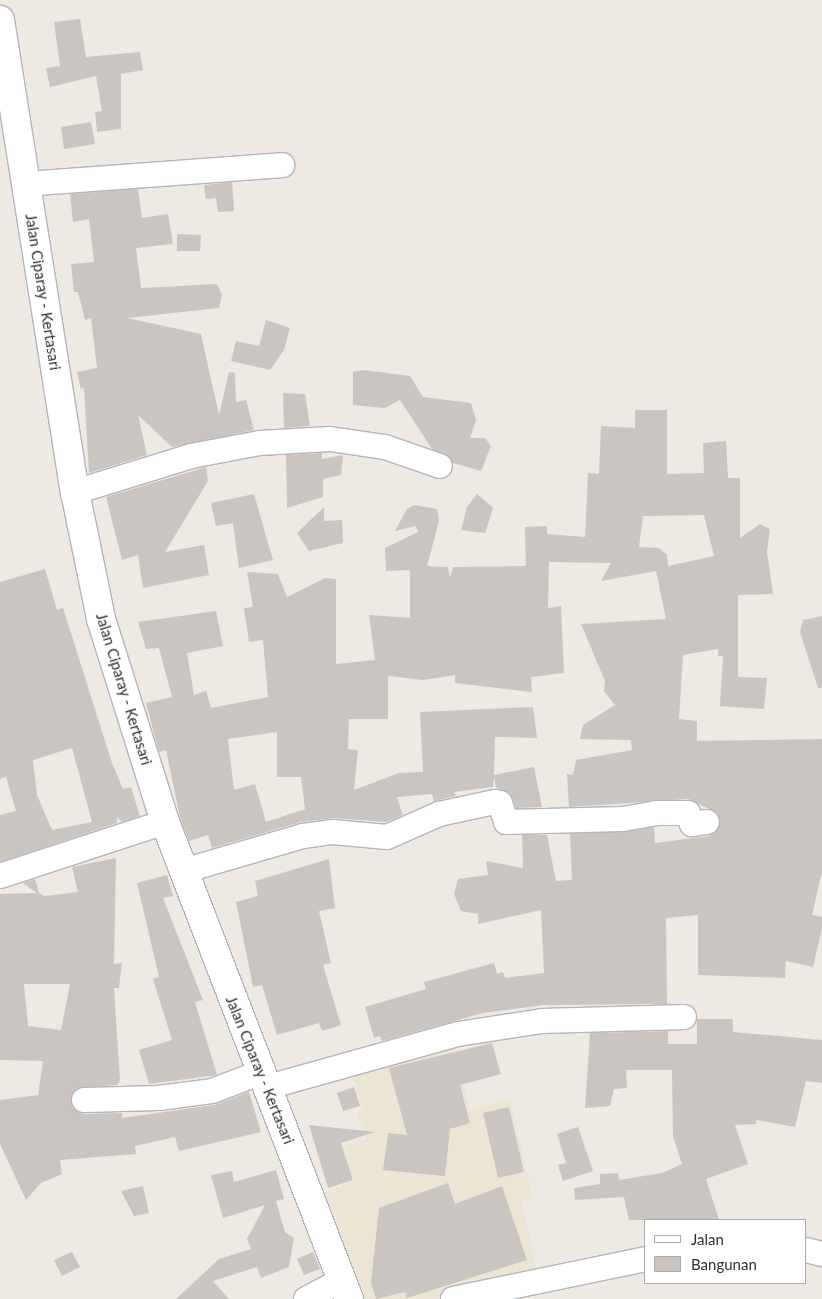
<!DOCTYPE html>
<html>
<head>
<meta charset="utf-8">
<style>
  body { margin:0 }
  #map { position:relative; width:822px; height:1299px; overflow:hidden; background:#eee9e2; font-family:Lato,sans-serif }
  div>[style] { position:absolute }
  .education>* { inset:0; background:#ede5d3 }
  .building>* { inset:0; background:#cac5c1 }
  .roads { filter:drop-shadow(1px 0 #b2b4bd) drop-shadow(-1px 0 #b2b4bd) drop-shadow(0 1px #b2b4bd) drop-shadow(0 -1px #b2b4bd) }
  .minor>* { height:24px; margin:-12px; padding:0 12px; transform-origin:12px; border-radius:12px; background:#fff }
  .secondary>* { height:28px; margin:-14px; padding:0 14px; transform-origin:14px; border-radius:14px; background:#fff }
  span { translate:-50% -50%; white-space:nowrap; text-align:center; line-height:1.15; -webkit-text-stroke:4px #fff; paint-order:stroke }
  .street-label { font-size:15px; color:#2e2e2e }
  .legend { position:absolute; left:644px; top:1219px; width:162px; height:65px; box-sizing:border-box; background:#fff; border:1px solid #ababab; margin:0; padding:6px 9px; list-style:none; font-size:15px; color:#2e2e2e }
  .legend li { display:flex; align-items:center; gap:10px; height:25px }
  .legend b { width:25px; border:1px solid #ababab }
</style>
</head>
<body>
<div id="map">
  <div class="education">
    <div style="clip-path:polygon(451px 1040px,470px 1109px,510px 1099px,533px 1198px,521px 1201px,538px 1274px,430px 1299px,366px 1299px,325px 1192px,355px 1181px,344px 1147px,366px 1139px,357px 1111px,363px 1108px,349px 1066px)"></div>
  </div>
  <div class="building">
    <div style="clip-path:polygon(80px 19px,86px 57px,140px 52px,143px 70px,121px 74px,121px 129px,97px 132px,95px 112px,102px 111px,96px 76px,50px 87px,46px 68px,60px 66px,54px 22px)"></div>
    <div style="clip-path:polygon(91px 122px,95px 144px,64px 149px,61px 127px)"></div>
    <div style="clip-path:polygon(232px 182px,234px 211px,218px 212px,216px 198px,206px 199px,204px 185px)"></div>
    <div style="clip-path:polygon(138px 189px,142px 218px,168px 214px,173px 244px,136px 248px,141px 288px,217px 284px,222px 295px,219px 308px,127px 318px,201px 334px,219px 415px,229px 372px,235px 373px,236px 402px,246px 400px,254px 430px,172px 447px,138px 415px,147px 455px,89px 473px,84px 388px,81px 389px,77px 372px,97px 368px,91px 318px,85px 320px,78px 292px,74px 292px,71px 264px,94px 262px,89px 219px,73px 222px,70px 194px)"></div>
    <div style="clip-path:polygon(177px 234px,201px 235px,200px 251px,177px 251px)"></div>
    <div style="clip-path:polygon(266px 320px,290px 328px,284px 350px,270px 370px,231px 361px,236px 341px,259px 346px)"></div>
    <div style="clip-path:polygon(363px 370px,410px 376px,423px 397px,471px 403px,476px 420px,470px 438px,485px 438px,491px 446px,481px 471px,453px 463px,432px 449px,400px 400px,385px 408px,353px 405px,353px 372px)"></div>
    <div style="clip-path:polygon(283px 393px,305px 394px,310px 426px,284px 428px)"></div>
    <div style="clip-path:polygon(evenodd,635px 410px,667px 410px,667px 474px,704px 473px,703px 443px,726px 441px,728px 478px,740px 478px,740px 538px,760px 524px,770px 529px,767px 552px,773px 594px,738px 595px,738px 677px,767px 678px,764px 709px,720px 706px,723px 656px,718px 656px,718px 649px,683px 655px,679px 719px,697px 721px,697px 741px,822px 739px,822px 872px,812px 915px,822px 917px,822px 929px,813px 967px,786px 961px,785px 978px,698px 975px,698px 915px,666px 918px,667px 1004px,543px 1005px,483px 1013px,382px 1041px,380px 1036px,374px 1038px,365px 1007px,426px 989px,424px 982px,494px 963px,497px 974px,503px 972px,505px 978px,544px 973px,541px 910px,478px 924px,478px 914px,461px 911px,454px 894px,458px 879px,488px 875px,486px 861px,523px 868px,522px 835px,547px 835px,556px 881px,572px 880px,570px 834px,654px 827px,655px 843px,709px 836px,719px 828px,718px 813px,688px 799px,569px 807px,567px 774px,573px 775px,576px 760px,632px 750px,631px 740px,580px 739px,583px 725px,615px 705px,604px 691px,605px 681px,581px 624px,666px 619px,656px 571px,601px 581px,611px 563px,549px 562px,548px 608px,561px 606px,564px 673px,531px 677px,532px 692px,455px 683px,455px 675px,423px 680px,388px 676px,388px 719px,349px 719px,348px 749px,358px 750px,354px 790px,399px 773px,423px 772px,420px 712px,533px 707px,537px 738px,495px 737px,494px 775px,534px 767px,542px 807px,516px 808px,510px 793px,496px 788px,494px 776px,493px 787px,454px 792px,456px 796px,434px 801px,432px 794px,397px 797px,403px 815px,386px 822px,334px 818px,301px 822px,212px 848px,208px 835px,189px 841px,180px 817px,166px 750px,159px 752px,146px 703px,172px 697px,159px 648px,146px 649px,138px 622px,216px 611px,223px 646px,187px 653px,194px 695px,206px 691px,211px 708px,268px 697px,263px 640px,249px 642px,244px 608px,253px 607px,247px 572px,278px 574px,287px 597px,325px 578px,336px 579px,336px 664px,375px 660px,369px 615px,410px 618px,410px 570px,386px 571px,385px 548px,418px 532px,416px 526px,395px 531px,407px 509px,414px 505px,437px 509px,439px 521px,427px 566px,448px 567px,450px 578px,453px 567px,526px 566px,525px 527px,547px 526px,547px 534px,585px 537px,588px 473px,599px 474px,601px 426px,635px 428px,635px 410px,704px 515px,714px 556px,668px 566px,667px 555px,659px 548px,639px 547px,643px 516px,704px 515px,635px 410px,277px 732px,277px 777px,301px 777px,305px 809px,266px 822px,255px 784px,234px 790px,228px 739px,277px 732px)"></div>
    <div style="clip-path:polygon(322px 453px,322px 459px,343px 455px,341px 475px,323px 479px,323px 497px,287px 508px,286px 455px)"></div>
    <div style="clip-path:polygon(206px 467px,208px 481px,165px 552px,204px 545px,209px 575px,143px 588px,138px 555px,122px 560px,106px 497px)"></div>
    <div style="clip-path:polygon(254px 494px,273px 560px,239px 568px,233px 523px,216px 526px,211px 503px)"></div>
    <div style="clip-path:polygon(477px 494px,493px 508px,485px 533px,461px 530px,467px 507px)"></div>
    <div style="clip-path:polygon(324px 507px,324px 521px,342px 520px,343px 543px,309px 551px,297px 533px)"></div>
    <div style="clip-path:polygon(evenodd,45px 569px,57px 610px,63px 608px,112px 763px,123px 789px,131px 787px,140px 816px,122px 822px,117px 817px,117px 823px,0 862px,0 815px,16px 811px,6px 777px,0 779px,0 582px,45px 569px,72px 748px,92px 822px,52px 830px,37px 795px,33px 760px,72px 748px)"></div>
    <div style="clip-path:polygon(822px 616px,822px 688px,818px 688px,800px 632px,803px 620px)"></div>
    <div style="clip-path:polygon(evenodd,116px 858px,114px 964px,122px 963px,119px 988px,114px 988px,120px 1080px,117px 1085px,77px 1088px,72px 1094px,72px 1107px,84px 1114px,122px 1113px,122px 1118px,214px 1105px,249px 1092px,261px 1132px,179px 1151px,175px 1137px,135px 1146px,136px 1154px,60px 1160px,62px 1174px,41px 1183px,26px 1200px,0 1144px,0 1100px,38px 1095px,43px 1061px,0 1060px,0 894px,37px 893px,23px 883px,35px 879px,39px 893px,44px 896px,78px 892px,72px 867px,116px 858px,24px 984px,70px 984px,61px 1030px,28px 1026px,24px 984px)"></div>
    <div style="clip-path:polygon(329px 859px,335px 908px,319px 911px,331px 963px,323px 965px,341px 1025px,322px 1031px,319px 1023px,277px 1035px,262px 985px,253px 987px,236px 902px,258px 896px,255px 881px)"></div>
    <div style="clip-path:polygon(167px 875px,173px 896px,163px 898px,203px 1000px,195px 1002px,217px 1075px,149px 1084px,139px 1050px,172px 1040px,153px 979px,159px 977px,137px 883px)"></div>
    <div style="clip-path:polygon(697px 1019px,733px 1019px,733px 1032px,822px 1040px,822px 1083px,806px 1081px,795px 1127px,756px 1120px,756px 1124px,735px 1125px,748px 1164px,706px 1179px,719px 1220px,629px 1220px,624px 1197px,575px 1200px,574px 1188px,600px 1184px,600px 1174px,618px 1173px,619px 1180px,662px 1173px,682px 1164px,673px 1136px,672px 1070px,626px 1070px,627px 1088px,614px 1089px,610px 1106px,585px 1108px,590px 1033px,668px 1031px,668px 1044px,697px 1044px)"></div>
    <div style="clip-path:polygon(492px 1043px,501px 1074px,460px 1085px,470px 1123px,450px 1129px,445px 1176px,383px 1170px,388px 1133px,407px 1135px,389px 1068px)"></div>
    <div style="clip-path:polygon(354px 1087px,360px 1106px,343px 1111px,337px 1093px)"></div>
    <div style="clip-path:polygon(509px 1107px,524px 1172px,498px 1178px,483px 1113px)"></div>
    <div style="clip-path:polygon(309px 1125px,375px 1132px,341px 1143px,353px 1180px,328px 1188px)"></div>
    <div style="clip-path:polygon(578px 1127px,593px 1171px,563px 1181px,558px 1165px,566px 1163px,557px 1134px)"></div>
    <div style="clip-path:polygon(276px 1170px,284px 1199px,276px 1201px,285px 1232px,294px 1238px,289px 1267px,261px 1278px,257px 1267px,213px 1281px,229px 1299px,176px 1299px,219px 1259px,251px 1249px,247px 1239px,265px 1205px,223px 1218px,211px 1175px,232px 1171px,234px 1182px)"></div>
    <div style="clip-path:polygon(448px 1183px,455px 1204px,502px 1186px,527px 1260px,407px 1298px,405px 1292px,376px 1299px,371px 1283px,379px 1208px)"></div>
    <div style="clip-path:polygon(143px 1186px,149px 1213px,134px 1216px,121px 1191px)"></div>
    <div style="clip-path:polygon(72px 1252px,80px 1267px,62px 1276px,54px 1260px)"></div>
    <div style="clip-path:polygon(313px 1252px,320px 1269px,304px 1275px,297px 1259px)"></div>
  </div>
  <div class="roads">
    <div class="minor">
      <div style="left:25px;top:184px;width:258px;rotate:-4.2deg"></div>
      <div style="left:75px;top:492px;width:121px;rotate:-17.2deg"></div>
      <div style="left:191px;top:456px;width:70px;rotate:-10.7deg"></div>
      <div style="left:260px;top:443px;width:70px;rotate:-3.3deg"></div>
      <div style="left:330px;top:439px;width:56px;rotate:8.3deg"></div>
      <div style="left:385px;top:447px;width:58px;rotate:19.1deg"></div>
      <div style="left:183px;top:871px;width:125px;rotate:-16.3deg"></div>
      <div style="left:303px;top:836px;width:30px;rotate:-8deg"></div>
      <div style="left:333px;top:832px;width:54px;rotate:5.3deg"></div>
      <div style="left:387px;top:837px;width:57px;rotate:-23.9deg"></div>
      <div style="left:439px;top:814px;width:57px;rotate:-12.1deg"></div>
      <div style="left:495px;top:802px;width:5px;rotate:11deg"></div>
      <div style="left:500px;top:803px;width:20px;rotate:72deg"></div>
      <div style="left:506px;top:822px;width:117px;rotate:-1.5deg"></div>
      <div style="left:623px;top:819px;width:35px;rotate:-10deg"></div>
      <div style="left:657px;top:813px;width:31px"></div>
      <div style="left:688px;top:813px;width:12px;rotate:70deg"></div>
      <div style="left:692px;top:824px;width:15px;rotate:-8deg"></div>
      <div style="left:0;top:876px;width:174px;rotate:-18.1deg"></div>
      <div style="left:268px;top:1087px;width:197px;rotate:-15.6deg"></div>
      <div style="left:458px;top:1034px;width:85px;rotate:-8.8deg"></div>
      <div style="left:542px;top:1021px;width:142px;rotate:-1.6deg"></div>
      <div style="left:84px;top:1100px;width:75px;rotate:-1.5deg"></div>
      <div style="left:159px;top:1098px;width:53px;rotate:-7.5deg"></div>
      <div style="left:212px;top:1091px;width:53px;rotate:-20.8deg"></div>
      <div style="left:806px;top:1250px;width:16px;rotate:14deg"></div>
      <div style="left:306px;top:1299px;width:40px;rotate:-28deg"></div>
      <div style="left:453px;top:1299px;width:197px;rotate:-11.7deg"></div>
    </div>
    <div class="secondary">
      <div style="left:0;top:20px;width:478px;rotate:81deg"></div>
      <div style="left:75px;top:492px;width:130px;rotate:78.4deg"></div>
      <div style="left:101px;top:619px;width:213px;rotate:72.5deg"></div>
      <div style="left:165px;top:822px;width:511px;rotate:68.91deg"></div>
    </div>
  </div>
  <div class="street-label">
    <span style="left:43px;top:292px;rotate:81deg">Jalan Ciparay - Kertasari</span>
    <span style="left:124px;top:689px;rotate:73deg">Jalan Ciparay - Kertasari</span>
    <span style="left:260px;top:1070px;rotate:68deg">Jalan Ciparay - Kertasari</span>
  </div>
  <ul class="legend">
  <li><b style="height:6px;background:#fff"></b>Jalan</li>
  <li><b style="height:14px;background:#cac5c1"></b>Bangunan</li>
  </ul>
</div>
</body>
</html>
